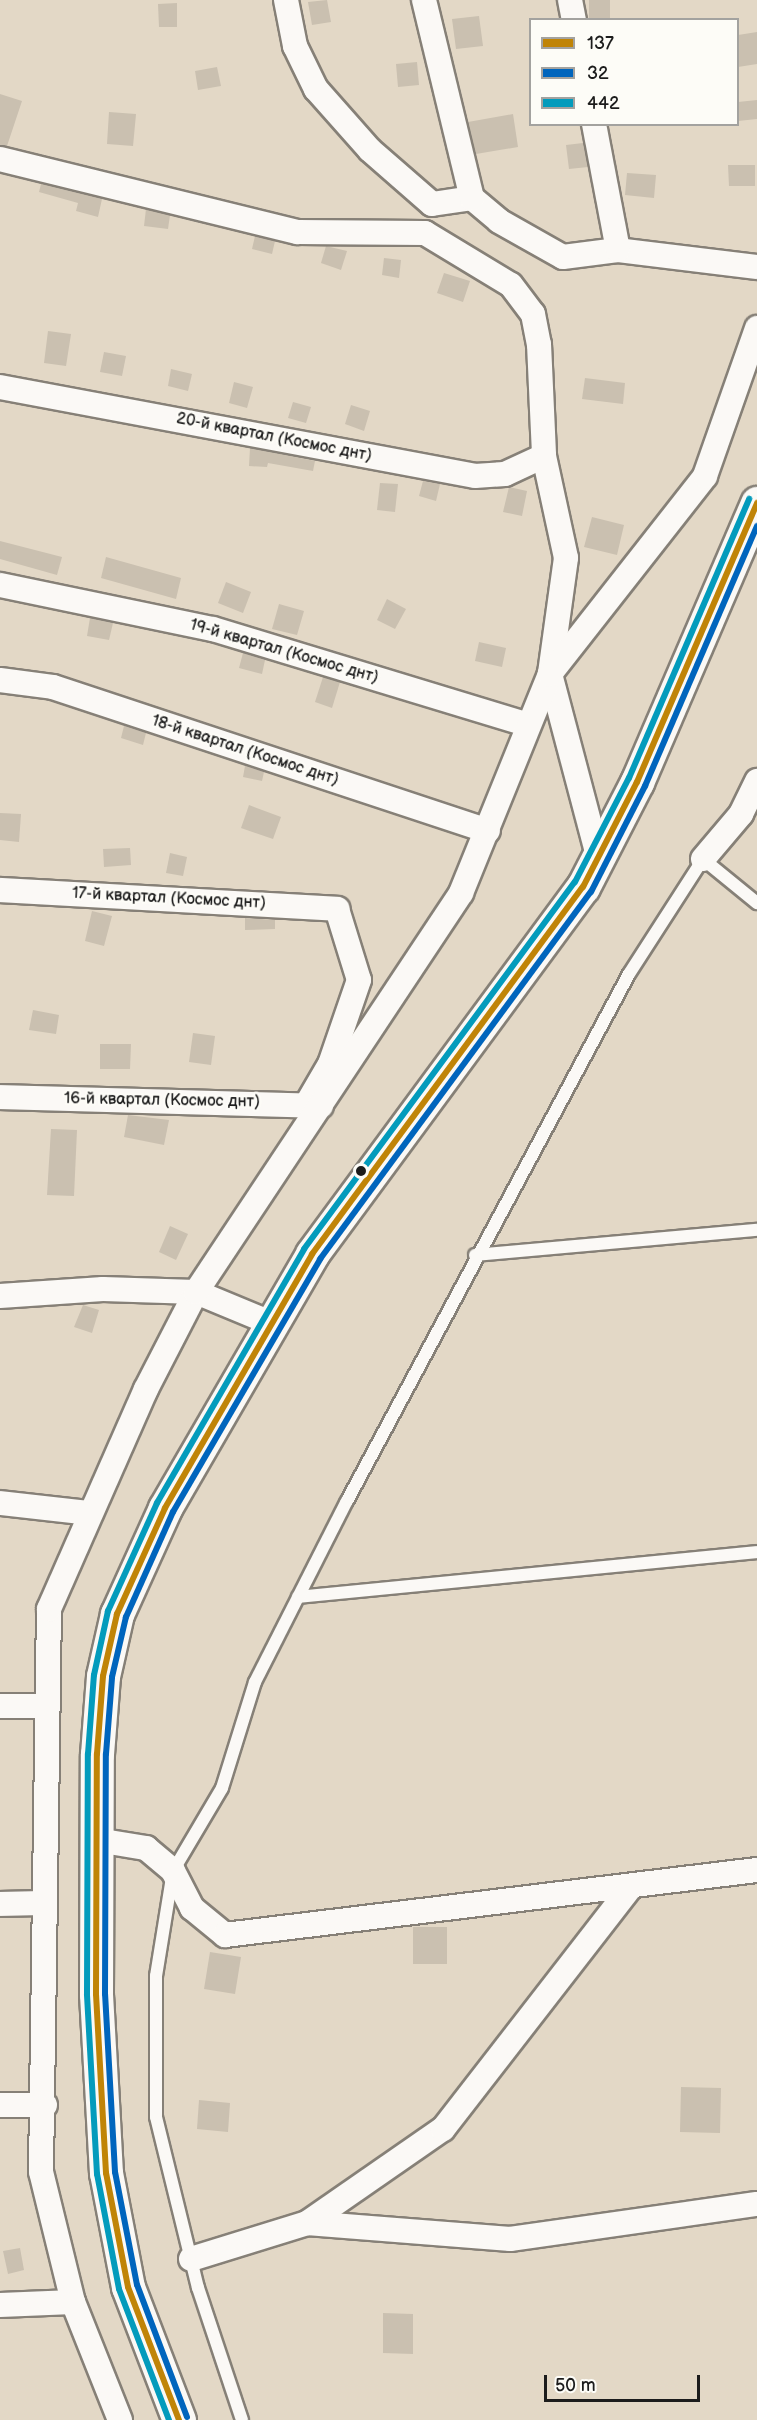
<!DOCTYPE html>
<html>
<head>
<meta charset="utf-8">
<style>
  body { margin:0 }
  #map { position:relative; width:757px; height:2420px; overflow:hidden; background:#e3d8c6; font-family:"Balsamiq Sans",sans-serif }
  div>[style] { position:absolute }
  .building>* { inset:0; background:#cac0b0 }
  .roads { filter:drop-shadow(2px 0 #868077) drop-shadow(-2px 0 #868077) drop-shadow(0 2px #868077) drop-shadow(0 -2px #868077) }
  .service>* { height:12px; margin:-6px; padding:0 6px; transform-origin:6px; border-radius:6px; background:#fbf9f6 }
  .minor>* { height:24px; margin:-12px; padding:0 12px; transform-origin:12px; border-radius:12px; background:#fbf9f6 }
  .primary>* { height:33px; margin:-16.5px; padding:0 16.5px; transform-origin:16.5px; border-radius:16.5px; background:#fbf9f6 }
  .bus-1>* { height:6px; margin:-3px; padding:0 3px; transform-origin:3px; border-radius:3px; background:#c08407 }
  .bus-2>* { height:6px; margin:-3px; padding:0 3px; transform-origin:3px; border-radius:3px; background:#0065bd }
  .bus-3>* { height:6px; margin:-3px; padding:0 3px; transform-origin:3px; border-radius:3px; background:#039bbc }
  .dots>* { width:16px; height:16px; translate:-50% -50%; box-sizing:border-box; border:3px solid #fdfcf7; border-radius:50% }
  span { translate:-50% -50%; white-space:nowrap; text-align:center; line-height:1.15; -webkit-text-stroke:5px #fdfcf7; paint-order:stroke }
  .street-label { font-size:16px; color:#1c1c1c }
  .legend { position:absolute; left:529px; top:18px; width:210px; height:108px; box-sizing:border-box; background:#fdfcf7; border:2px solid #a3a29f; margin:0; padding:8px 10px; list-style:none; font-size:18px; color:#1c1c1c }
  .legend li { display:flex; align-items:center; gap:12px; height:30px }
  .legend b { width:30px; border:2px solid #a3a29f }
  .scale { position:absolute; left:544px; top:2375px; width:156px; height:27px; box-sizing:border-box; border:3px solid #1c1c1c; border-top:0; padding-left:8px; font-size:18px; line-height:21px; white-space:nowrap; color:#1c1c1c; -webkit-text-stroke:4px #fdfcf7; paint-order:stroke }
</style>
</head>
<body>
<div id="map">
  <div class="building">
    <div style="clip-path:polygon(327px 0,331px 22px,312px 25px,308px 2px)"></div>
    <div style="clip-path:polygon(589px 0,610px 0,610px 20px,589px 20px)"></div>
    <div style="clip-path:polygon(177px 3px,177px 27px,159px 27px,158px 4px)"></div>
    <div style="clip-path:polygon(479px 16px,483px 46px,456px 49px,452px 19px)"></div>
    <div style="clip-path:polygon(757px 32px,757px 64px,738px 67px,738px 35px)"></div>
    <div style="clip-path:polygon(417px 62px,419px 85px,398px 87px,396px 64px)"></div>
    <div style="clip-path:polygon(217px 67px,221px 86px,198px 90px,195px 71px)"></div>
    <div style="clip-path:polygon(0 94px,22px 101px,7px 146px,0 145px)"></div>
    <div style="clip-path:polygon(757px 100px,757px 119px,738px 121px,738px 102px)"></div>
    <div style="clip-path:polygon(109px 112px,136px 114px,133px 146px,107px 144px)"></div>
    <div style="clip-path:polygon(513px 114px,518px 147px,476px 154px,468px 122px)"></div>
    <div style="clip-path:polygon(583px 143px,588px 167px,569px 169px,566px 145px)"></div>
    <div style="clip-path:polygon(728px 165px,755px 165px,755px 186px,729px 186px)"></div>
    <div style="clip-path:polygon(627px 173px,656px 175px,654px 198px,625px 195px)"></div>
    <div style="clip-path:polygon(41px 184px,102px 199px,98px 217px,76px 211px,78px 203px,39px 192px)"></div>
    <div style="clip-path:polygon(146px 209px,170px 215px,168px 229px,144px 226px)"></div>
    <div style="clip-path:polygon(255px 236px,275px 241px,272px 254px,252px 249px)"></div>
    <div style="clip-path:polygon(326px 246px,347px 251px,341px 270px,321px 263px)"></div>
    <div style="clip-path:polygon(384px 258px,401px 260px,399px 278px,382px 275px)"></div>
    <div style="clip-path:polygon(444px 273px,470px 281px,463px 302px,437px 293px)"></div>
    <div style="clip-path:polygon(48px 331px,71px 334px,66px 366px,44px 363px)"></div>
    <div style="clip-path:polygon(104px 352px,126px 356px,122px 376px,100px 372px)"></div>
    <div style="clip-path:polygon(171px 369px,192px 374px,188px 391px,168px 386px)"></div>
    <div style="clip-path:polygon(585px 378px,625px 383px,623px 404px,582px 399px)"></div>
    <div style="clip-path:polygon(234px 382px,253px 387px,247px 408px,229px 403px)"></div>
    <div style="clip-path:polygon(293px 402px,311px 407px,306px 423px,288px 418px)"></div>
    <div style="clip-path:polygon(351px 405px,370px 411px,364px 431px,345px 424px)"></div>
    <div style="clip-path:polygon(250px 448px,315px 461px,313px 471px,268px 463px,267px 467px,249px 466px)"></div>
    <div style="clip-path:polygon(423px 481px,440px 484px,436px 501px,419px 496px)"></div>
    <div style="clip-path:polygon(380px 483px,398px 484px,395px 512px,377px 510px)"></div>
    <div style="clip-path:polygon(509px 487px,527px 491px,522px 516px,503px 512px)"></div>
    <div style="clip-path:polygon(592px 517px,624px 525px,617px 555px,584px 547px)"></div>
    <div style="clip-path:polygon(0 541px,62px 557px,57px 575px,0 559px)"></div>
    <div style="clip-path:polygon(106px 557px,181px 578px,176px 599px,101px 578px)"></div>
    <div style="clip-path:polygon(226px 582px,251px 592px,243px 613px,218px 603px)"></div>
    <div style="clip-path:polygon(387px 599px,406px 609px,395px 629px,377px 620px)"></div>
    <div style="clip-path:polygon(279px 604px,304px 611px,297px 635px,272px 629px)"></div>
    <div style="clip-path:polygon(90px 618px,113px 623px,109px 640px,87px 636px)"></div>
    <div style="clip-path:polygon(479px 642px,506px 648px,502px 667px,475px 661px)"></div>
    <div style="clip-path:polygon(243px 653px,265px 660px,262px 674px,239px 668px)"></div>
    <div style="clip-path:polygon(323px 677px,340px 682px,332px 708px,315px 702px)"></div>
    <div style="clip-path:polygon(124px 726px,146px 733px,143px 745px,121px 738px)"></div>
    <div style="clip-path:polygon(245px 766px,264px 772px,262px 781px,243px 777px)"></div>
    <div style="clip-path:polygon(249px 805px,281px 817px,273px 839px,241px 828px)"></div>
    <div style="clip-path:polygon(0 813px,21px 814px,19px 842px,0 840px)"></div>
    <div style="clip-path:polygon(130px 848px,131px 865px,104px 867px,103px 849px)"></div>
    <div style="clip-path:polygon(170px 853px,187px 857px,183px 876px,166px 873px)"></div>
    <div style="clip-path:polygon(92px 911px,112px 916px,104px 946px,85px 941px)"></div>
    <div style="clip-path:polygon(245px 918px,275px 920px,275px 929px,245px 930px)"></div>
    <div style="clip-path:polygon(33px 1010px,59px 1015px,56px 1034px,29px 1030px)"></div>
    <div style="clip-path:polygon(193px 1033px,215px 1036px,211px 1065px,189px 1062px)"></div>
    <div style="clip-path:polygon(100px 1044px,131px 1044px,130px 1069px,100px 1069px)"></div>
    <div style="clip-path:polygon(128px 1115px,169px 1120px,164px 1145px,124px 1137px)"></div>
    <div style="clip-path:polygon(51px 1129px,77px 1130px,74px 1196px,47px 1195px)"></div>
    <div style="clip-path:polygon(170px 1226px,188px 1234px,176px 1260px,159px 1252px)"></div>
    <div style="clip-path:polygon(83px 1305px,99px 1310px,92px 1333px,74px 1327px)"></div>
    <div style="clip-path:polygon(413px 1927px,447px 1927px,447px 1964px,413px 1964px)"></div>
    <div style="clip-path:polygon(210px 1952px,241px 1957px,235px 1994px,204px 1989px)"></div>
    <div style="clip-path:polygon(681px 2087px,721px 2088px,720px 2133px,680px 2132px)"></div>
    <div style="clip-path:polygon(199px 2100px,230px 2103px,228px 2132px,197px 2129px)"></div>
    <div style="clip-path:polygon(20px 2248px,24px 2270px,8px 2274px,3px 2251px)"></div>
    <div style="clip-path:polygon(383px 2313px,413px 2314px,413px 2354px,383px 2353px)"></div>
  </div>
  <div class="roads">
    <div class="service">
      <div style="left:475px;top:1255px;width:283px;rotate:-5.1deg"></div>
      <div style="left:298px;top:1597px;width:461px;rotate:-5.6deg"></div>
      <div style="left:242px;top:2420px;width:139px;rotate:-108.4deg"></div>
      <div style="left:198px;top:2288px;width:176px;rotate:-103.8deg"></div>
      <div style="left:156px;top:2117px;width:141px;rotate:-90deg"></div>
      <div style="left:156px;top:1976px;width:106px;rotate:-80.8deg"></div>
      <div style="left:173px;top:1871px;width:96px;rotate:-59.4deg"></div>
      <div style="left:222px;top:1788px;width:111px;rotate:-72.7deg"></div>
      <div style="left:255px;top:1682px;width:203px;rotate:-63.1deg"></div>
      <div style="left:347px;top:1501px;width:598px;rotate:-61.85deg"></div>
      <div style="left:629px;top:974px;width:137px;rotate:-57.2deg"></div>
      <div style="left:703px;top:859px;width:70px;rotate:39.2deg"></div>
    </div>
    <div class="minor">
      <div style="left:286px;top:0;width:47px;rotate:78.9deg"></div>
      <div style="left:295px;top:46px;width:48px;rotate:64deg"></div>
      <div style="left:316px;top:89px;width:81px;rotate:48.5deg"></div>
      <div style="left:370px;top:150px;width:82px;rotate:41.1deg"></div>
      <div style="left:432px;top:204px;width:40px;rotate:-8.5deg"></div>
      <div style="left:472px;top:198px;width:35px;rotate:40deg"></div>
      <div style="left:499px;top:221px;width:73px;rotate:29.4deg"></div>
      <div style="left:563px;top:257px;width:55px;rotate:-7.3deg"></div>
      <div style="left:618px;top:250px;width:140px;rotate:7deg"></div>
      <div style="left:424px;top:0;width:204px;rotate:76.4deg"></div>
      <div style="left:570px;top:0;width:20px;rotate:79deg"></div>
      <div style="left:594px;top:124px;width:128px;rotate:79.2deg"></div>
      <div style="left:0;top:159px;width:307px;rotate:13.8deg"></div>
      <div style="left:298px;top:232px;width:127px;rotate:0.5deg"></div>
      <div style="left:425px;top:233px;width:100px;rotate:31.2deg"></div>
      <div style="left:511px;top:285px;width:36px;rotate:53deg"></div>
      <div style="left:533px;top:314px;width:31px;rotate:79deg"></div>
      <div style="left:539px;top:344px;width:112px;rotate:87.4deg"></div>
      <div style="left:544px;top:456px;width:104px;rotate:77.8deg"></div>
      <div style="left:566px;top:558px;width:117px;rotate:97.9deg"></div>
      <div style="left:550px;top:674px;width:191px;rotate:75.2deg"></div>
      <div style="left:0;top:387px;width:483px;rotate:10.6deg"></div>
      <div style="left:475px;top:476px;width:30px;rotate:-4deg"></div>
      <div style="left:505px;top:474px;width:43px;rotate:-24.8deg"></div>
      <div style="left:0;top:585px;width:217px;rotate:11.7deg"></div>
      <div style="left:213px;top:629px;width:329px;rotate:16.9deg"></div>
      <div style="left:0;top:680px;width:53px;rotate:7.5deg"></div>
      <div style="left:53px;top:687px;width:458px;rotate:18.3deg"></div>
      <div style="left:703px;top:859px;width:59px;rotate:-49.8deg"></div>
      <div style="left:741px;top:814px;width:37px;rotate:-64deg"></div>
      <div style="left:0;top:890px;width:338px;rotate:3.2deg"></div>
      <div style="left:337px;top:909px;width:74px;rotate:72.8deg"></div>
      <div style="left:359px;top:980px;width:89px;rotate:109deg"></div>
      <div style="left:330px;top:1064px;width:48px;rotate:120.3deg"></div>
      <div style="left:0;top:1097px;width:321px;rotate:1.6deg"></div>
      <div style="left:0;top:1296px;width:103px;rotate:-3.9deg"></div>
      <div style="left:103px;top:1289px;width:93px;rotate:1.8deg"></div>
      <div style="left:196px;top:1292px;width:81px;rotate:22.5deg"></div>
      <div style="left:0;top:1503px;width:90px;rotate:6.4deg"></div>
      <div style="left:0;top:1706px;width:46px"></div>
      <div style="left:97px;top:1840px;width:50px;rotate:9.3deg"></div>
      <div style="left:146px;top:1848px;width:35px;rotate:40deg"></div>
      <div style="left:173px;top:1871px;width:42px;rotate:62.8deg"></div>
      <div style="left:192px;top:1908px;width:43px;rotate:39.3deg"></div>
      <div style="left:225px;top:1935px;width:536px;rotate:-6.97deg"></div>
      <div style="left:0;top:1904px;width:42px;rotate:-1.4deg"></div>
      <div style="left:0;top:2105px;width:45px"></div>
      <div style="left:307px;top:2223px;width:165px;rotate:-34.7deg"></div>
      <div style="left:443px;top:2129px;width:306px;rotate:-52.2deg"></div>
      <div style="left:191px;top:2259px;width:121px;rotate:-17.2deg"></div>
      <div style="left:307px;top:2223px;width:204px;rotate:4.5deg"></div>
      <div style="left:510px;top:2239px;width:249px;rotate:-8.1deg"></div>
      <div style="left:0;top:2305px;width:73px;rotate:-2.4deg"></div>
      <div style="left:120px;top:2420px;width:127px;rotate:-111.7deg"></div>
      <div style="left:73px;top:2302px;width:134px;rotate:-103.8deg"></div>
      <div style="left:41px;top:2172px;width:563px;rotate:-89.19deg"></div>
      <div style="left:49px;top:1609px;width:240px;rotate:-66.2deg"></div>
      <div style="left:146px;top:1389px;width:109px;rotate:-62.7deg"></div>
      <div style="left:196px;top:1292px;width:479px;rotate:-56.4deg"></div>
      <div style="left:461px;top:893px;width:236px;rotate:-67.9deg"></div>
      <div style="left:550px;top:674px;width:251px;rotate:-51.9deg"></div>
      <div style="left:705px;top:476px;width:157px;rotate:-70.6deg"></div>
    </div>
    <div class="primary">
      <div style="left:179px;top:2420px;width:142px;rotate:-111deg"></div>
      <div style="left:128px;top:2287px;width:116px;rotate:-100.9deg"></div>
      <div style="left:106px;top:2173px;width:179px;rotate:-93.2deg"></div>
      <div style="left:96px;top:1994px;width:240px;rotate:-89.8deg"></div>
      <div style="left:97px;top:1754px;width:78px;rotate:-85.6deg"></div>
      <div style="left:103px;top:1676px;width:64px;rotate:-77.3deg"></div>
      <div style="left:117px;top:1614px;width:116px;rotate:-65.6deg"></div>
      <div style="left:165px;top:1508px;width:293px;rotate:-59.9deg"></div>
      <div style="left:312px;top:1254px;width:456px;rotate:-53.6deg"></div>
      <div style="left:583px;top:887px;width:118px;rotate:-62.8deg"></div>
      <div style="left:637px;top:782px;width:304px;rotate:-66.7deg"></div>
    </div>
  </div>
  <div class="bus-1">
    <div style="left:179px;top:2420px;width:142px;rotate:-111deg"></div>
    <div style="left:128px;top:2287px;width:116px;rotate:-100.9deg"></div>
    <div style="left:106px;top:2173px;width:179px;rotate:-93.2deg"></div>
    <div style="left:96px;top:1994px;width:240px;rotate:-89.8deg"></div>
    <div style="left:97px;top:1754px;width:78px;rotate:-85.6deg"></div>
    <div style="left:103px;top:1676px;width:64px;rotate:-77.3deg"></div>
    <div style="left:117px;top:1614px;width:116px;rotate:-65.6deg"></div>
    <div style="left:165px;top:1508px;width:293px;rotate:-59.9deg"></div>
    <div style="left:312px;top:1254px;width:456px;rotate:-53.6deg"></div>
    <div style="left:583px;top:887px;width:118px;rotate:-62.8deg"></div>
    <div style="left:637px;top:782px;width:304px;rotate:-66.7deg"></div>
  </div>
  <div class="bus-2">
    <div style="left:187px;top:2417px;width:141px;rotate:-110.7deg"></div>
    <div style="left:137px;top:2285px;width:115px;rotate:-101deg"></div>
    <div style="left:115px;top:2172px;width:178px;rotate:-93.2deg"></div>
    <div style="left:105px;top:1994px;width:240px;rotate:-89.8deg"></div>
    <div style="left:106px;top:1754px;width:77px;rotate:-85.5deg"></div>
    <div style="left:112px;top:1677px;width:62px;rotate:-76.9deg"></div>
    <div style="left:126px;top:1617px;width:115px;rotate:-65.9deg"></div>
    <div style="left:173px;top:1512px;width:293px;rotate:-59.8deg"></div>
    <div style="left:320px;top:1259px;width:456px;rotate:-53.6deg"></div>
    <div style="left:591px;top:892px;width:119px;rotate:-63deg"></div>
    <div style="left:645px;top:786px;width:283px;rotate:-66.7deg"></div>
  </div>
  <div class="bus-3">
    <div style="left:169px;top:2420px;width:140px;rotate:-110.9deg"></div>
    <div style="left:119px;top:2289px;width:117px;rotate:-100.8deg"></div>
    <div style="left:97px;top:2174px;width:180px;rotate:-93.2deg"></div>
    <div style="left:87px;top:1994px;width:240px;rotate:-89.8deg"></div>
    <div style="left:88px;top:1754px;width:79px;rotate:-85.7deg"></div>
    <div style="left:94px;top:1675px;width:66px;rotate:-77.7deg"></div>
    <div style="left:108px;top:1611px;width:119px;rotate:-65.6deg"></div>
    <div style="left:157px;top:1503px;width:293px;rotate:-59.9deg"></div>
    <div style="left:304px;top:1249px;width:456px;rotate:-53.6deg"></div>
    <div style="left:575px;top:882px;width:117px;rotate:-62.6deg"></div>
    <div style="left:629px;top:778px;width:304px;rotate:-66.7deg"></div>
  </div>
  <div class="dots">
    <div style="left:361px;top:1171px;background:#1c1c1c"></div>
  </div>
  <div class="street-label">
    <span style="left:274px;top:438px;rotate:11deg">20-й квартал (Космос днт)</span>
    <span style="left:284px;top:652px;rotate:16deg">19-й квартал (Космос днт)</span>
    <span style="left:245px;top:751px;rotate:18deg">18-й квартал (Космос днт)</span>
    <span style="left:169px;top:899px;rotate:3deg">17-й квартал (Космос днт)</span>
    <span style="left:162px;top:1101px;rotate:1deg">16-й квартал (Космос днт)</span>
  </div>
  <ul class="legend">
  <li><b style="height:8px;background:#c08407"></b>137</li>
  <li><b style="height:8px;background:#0065bd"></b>32</li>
  <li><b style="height:8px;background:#039bbc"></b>442</li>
  </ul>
  <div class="scale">50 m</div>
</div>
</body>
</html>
